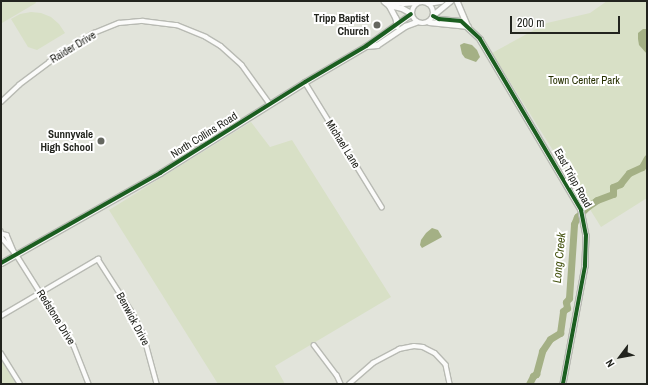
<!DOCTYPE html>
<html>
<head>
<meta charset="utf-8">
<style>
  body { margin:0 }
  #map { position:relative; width:648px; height:385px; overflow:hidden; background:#e2e4db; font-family:"Archivo Narrow",sans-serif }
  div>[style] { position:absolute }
  .green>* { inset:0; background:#d8e0c6 }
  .water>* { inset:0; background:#a4b085 }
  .river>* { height:7px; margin:-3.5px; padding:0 3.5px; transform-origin:3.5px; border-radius:3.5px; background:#a4b085 }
  .roads { filter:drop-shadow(1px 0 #b8bab3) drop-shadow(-1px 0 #b8bab3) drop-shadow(0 1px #b8bab3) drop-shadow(0 -1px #b8bab3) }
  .minor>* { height:3.5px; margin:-1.75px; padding:0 1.75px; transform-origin:1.75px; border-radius:1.75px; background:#fbfbfa }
  .tertiary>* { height:4.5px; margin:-2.25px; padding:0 2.25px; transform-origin:2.25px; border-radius:2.25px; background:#fbfbfa }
  .tertiary>.ring { margin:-2.25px; padding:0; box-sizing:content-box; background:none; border:4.5px solid #fbfbfa; border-radius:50% }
  .cycleway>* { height:4px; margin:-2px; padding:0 2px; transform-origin:2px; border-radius:2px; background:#1b5e20 }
  .dots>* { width:11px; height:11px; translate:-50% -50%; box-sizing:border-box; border:2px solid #fff; border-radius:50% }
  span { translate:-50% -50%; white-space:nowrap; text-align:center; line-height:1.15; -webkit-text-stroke:4px #fff; paint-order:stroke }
  .poi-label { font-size:11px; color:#22241e; font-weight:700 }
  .right { translate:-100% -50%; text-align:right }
  .street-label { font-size:11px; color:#22241e }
  .park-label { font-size:11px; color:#273102 }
  .water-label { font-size:12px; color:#44520f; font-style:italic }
  .frame { position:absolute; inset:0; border:2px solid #22241e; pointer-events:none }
  .north { position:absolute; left:600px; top:337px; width:40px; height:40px; -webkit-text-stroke:3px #fff; paint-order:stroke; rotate:238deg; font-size:11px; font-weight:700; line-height:16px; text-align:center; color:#22241e }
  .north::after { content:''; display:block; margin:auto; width:14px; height:18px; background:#22241e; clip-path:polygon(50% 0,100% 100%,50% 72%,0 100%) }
  .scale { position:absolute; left:510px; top:16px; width:110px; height:18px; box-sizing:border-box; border:2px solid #22241e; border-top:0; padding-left:5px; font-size:12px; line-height:14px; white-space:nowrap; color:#22241e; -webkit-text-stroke:3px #fff; paint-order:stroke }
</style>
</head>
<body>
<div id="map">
  <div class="green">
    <div style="clip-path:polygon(1px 1px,35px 1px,36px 3px,2px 23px)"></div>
    <div style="clip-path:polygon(607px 1px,647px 1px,647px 198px,601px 227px,492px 53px,547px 23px,590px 13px)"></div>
    <div style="clip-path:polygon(31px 12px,41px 13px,51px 17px,59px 24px,65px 33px,37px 50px,28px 47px,11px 19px,20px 14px)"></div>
    <div style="clip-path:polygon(251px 122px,270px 147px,292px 140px,391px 297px,275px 366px,285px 384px,218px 384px,109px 210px)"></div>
    <div style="clip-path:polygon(1px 360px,16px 384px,1px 384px)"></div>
  </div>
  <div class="water">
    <div style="clip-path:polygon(643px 29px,647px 29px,647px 54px,639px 45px,638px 39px,638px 33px)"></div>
    <div style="clip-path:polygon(464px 43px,472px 45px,477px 50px,480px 57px,476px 62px,465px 58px,462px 54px,460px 45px)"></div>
    <div style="clip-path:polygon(432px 228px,438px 230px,442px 237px,422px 248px,420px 245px,421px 240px,426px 233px)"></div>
  </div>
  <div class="river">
    <div style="left:529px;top:384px;width:9px;rotate:-63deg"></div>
    <div style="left:533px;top:376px;width:4px;rotate:-34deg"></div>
    <div style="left:536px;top:374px;width:24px;rotate:-75deg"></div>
    <div style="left:542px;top:351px;width:14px;rotate:-56deg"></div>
    <div style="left:550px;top:339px;width:12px;rotate:-31deg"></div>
    <div style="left:560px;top:333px;width:22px;rotate:-82deg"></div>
    <div style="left:563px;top:311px;width:5px;rotate:-37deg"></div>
    <div style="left:567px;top:308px;width:6px;rotate:-99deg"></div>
    <div style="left:566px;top:302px;width:5px;rotate:-53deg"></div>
    <div style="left:569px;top:298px;width:74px;rotate:-86.1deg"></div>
    <div style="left:574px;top:224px;width:8px;rotate:-67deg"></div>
    <div style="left:577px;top:217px;width:14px;rotate:-45deg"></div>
    <div style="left:587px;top:207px;width:12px;rotate:-35deg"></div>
    <div style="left:597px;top:200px;width:17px;rotate:-21deg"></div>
    <div style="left:613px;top:194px;width:7px;rotate:-90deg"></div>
    <div style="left:613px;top:187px;width:8px;rotate:-23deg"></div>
    <div style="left:620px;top:184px;width:14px;rotate:-51deg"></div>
    <div style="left:629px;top:173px;width:14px;rotate:-25deg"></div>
    <div style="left:642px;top:167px;width:10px;rotate:-61deg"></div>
  </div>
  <div class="roads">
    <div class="minor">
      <div style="left:305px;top:82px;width:147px;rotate:58.4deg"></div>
      <div style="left:1px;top:102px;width:25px;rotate:-43deg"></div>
      <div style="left:19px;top:85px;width:38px;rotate:-37deg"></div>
      <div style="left:49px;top:62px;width:54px;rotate:-32.8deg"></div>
      <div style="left:94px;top:33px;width:27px;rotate:-22deg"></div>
      <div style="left:119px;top:23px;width:24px;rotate:-5deg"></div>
      <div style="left:143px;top:21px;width:34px;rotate:7deg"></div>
      <div style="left:177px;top:25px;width:31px;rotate:22deg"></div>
      <div style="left:206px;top:37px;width:17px;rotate:31deg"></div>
      <div style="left:221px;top:46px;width:28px;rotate:42deg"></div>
      <div style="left:242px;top:65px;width:48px;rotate:54.3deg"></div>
      <div style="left:1px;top:231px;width:7px;rotate:82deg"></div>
      <div style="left:2px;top:238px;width:21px;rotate:49deg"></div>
      <div style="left:16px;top:254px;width:109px;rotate:57.8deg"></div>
      <div style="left:74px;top:346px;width:41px;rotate:68.5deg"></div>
      <div style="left:3px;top:234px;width:4px;rotate:14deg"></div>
      <div style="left:7px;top:235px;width:21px;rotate:67deg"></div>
      <div style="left:1px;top:316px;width:113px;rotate:-30.4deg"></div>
      <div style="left:98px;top:259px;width:63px;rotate:57.3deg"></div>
      <div style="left:132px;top:312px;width:27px;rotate:63deg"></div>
      <div style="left:144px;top:336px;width:50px;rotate:74.8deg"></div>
      <div style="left:314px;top:345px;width:38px;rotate:53deg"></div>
      <div style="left:337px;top:375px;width:10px;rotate:66deg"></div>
      <div style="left:1px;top:353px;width:36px;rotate:58deg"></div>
      <div style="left:349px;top:384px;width:32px;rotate:-41deg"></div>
      <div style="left:373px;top:363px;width:30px;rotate:-28deg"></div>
      <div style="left:399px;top:349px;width:15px;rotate:-11deg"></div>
      <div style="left:414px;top:346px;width:9px;rotate:6deg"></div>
      <div style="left:423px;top:347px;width:13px;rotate:27deg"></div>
      <div style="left:435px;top:353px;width:16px;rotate:47deg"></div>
      <div style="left:446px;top:365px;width:19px;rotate:78deg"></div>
    </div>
    <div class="tertiary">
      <div style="left:384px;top:1px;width:6px;rotate:39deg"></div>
      <div style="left:389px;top:5px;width:13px;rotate:13deg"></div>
      <div style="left:402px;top:8px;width:10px;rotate:29deg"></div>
      <div style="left:389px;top:1px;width:14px;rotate:8deg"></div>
      <div style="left:403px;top:3px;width:13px;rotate:-4deg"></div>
      <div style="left:457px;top:1px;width:26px;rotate:67deg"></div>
      <div class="ring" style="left:412px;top:2px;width:17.5px;height:17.5px"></div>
      <div style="left:428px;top:3px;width:13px;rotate:-9deg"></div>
      <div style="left:389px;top:5px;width:15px;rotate:62deg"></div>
      <div style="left:396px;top:18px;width:8px;rotate:83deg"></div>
      <div style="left:434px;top:14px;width:21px;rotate:-39deg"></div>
      <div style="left:433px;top:16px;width:7px;rotate:27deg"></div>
      <div style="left:439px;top:19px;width:22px;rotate:5deg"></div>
      <div style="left:461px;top:21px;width:26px;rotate:43deg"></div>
      <div style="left:480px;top:39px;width:199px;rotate:59.4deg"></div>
      <div style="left:581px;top:210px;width:25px;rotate:79deg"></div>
      <div style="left:586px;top:235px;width:31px;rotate:92deg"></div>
      <div style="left:585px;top:266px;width:120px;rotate:100.6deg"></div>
      <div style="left:429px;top:22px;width:39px;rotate:6deg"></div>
      <div style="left:366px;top:46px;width:11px;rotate:-5deg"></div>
      <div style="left:377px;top:45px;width:34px;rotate:-34deg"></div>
      <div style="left:405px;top:26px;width:12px;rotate:-20deg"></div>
      <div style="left:1px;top:263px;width:183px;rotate:-29.5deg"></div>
      <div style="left:160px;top:173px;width:171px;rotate:-32.1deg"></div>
      <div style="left:305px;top:82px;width:71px;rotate:-30.5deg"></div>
      <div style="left:366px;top:46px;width:55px;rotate:-35.4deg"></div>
    </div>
  </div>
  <div class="cycleway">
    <div style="left:433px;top:16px;width:7px;rotate:27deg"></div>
    <div style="left:439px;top:19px;width:22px;rotate:5deg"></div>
    <div style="left:461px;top:21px;width:26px;rotate:43deg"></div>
    <div style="left:480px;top:39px;width:199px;rotate:59.4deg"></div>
    <div style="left:581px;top:210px;width:25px;rotate:79deg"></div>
    <div style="left:586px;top:235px;width:31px;rotate:92deg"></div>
    <div style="left:585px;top:266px;width:120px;rotate:100.6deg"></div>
    <div style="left:1px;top:263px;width:183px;rotate:-29.5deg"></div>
    <div style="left:160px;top:173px;width:171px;rotate:-32.1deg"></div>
    <div style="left:305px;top:82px;width:71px;rotate:-30.5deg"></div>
    <div style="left:366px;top:46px;width:55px;rotate:-35.4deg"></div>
  </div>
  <div class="dots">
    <div style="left:377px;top:25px;background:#656760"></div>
    <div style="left:101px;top:141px;background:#656760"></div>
  </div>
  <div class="poi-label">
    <span class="right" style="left:369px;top:25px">Tripp Baptist<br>Church</span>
    <span class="right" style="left:93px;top:141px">Sunnyvale<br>High School</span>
  </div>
  <div class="street-label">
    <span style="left:73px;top:47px;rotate:-31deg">Raider Drive</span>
    <span style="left:204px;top:135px;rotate:-32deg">North Collins Road</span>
    <span style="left:343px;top:144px;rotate:58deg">Michael Lane</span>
    <span style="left:573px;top:178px;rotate:61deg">East Tripp Road</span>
    <span style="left:56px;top:317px;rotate:58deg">Redstone Drive</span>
    <span style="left:133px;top:319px;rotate:62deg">Benwick Drive</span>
  </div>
  <div class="park-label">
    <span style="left:584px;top:80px">Town Center Park</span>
  </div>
  <div class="water-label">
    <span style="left:560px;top:258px;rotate:-85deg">Long Creek</span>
  </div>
  <div class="frame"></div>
  <div class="north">N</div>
  <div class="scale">200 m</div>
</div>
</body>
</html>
